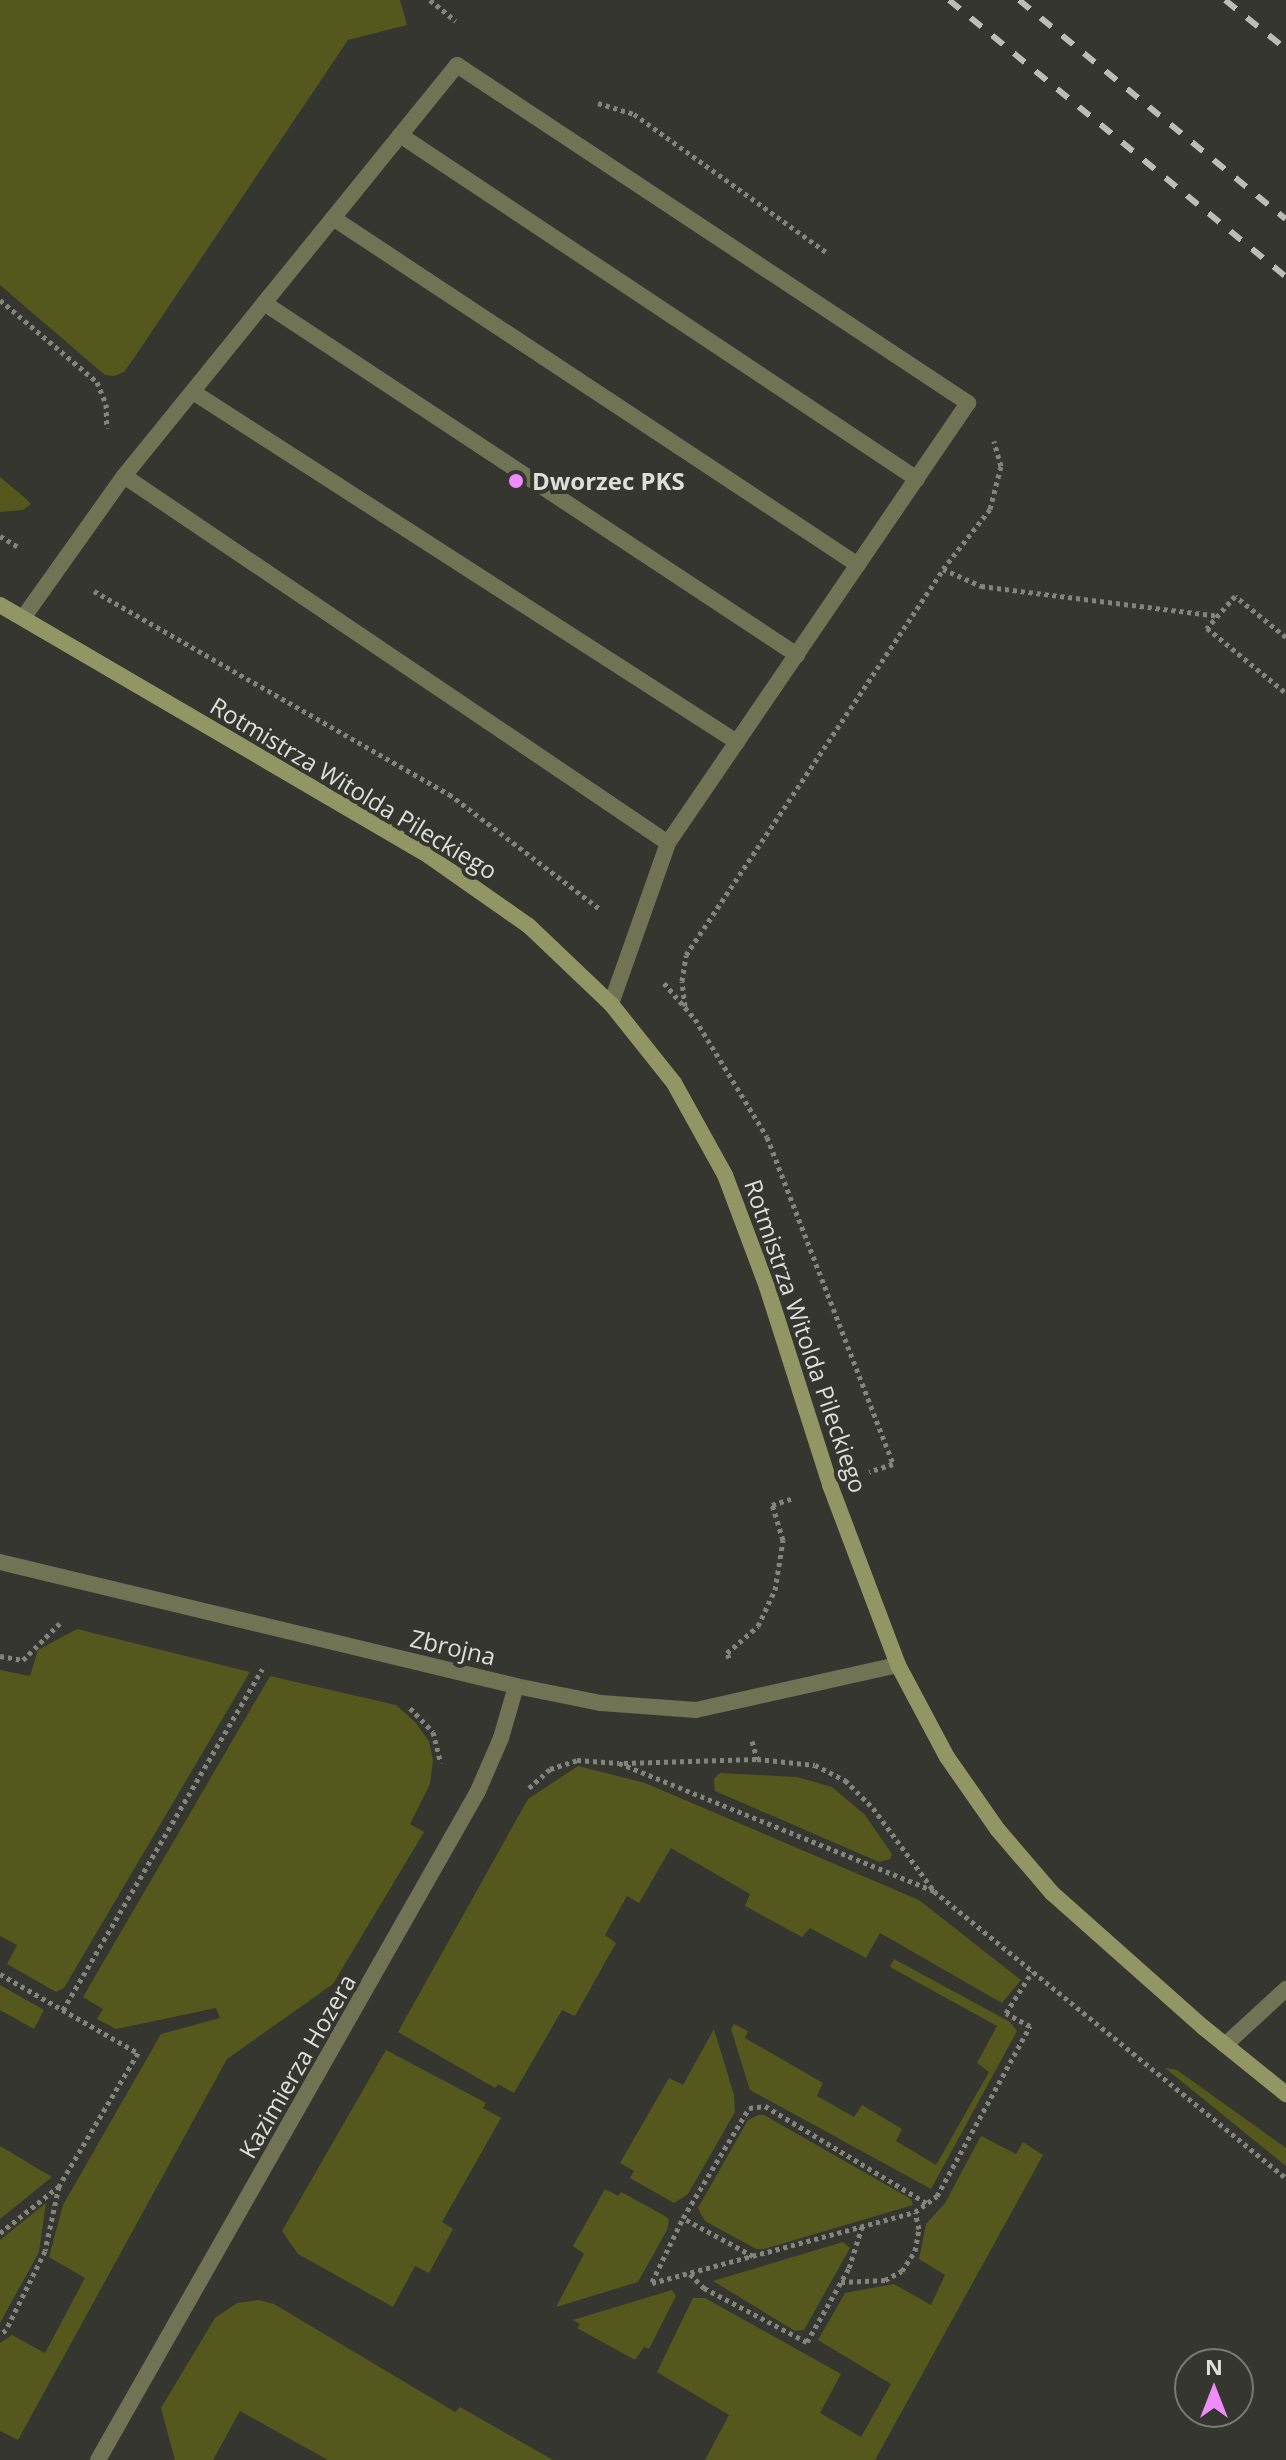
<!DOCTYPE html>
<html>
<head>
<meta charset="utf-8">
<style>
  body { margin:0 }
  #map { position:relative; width:1286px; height:2460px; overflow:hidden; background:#35362f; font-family:"Open Sans",sans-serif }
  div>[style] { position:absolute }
  .green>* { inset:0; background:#54581c }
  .path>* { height:5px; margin-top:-2.5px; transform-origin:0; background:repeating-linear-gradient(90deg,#83847e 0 4px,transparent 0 8px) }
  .service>* { height:16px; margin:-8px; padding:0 8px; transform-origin:8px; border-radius:8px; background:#707454 }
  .minor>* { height:16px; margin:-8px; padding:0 8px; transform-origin:8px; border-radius:8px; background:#707454 }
  .tertiary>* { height:16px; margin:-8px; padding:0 8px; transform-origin:8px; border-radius:8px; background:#707454 }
  .secondary>* { height:16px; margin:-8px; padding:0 8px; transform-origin:8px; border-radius:8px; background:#919664 }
  .rail>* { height:6px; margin-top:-3px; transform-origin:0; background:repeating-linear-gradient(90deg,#bcbdb8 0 14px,transparent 0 28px) }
  .dots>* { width:22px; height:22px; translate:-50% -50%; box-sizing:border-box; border:4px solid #35362f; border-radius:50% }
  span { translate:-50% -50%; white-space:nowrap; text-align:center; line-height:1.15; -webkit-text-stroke:8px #35362f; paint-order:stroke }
  .poi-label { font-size:24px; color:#dedfda; font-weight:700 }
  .left { translate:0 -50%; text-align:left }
  .street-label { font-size:24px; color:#dedfda }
  .north { position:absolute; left:1174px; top:2348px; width:80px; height:80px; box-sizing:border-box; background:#35362f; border:2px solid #797a73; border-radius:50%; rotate:0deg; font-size:22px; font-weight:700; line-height:32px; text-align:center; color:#dedfda }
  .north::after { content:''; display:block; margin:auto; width:28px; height:36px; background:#ed8cfa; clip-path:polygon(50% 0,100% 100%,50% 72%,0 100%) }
</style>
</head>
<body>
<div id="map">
  <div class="green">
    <div style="clip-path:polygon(0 0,400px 0,407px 25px,348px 40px,134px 358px,124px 372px,114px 376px,105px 375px,0 285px)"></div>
    <div style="clip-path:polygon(0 477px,25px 498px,31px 504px,23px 510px,0 512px)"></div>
    <div style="clip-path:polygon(77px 1629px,250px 1672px,64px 1988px,56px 1992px,7px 1964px,17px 1945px,0 1936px,0 1670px,30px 1676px,38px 1650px)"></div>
    <div style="clip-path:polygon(270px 1676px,396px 1705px,415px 1722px,429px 1741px,433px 1760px,430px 1784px,410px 1824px,424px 1832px,333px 1984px,227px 2059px,18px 2440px,0 2431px,0 2343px,12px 2335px,45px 2353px,85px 2278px,49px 2257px,63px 2205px,161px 2034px,220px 2018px,216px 2008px,116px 2029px,97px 2019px,103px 2009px,83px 1997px)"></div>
    <div style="clip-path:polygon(578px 1766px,645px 1783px,919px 1900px,1021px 1980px,1002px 2003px,880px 1933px,866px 1958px,810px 1928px,802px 1937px,745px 1906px,750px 1894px,671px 1848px,639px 1903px,627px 1896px,605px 1935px,616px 1943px,575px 2016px,562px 2010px,514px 2093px,498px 2084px,495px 2088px,398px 2032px,528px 1799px)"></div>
    <div style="clip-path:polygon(720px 1773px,797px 1777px,832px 1787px,865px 1815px,892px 1854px,890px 1859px,879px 1862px,715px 1791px,714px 1779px)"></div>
    <div style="clip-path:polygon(894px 1959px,1010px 2022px,1017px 2031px,931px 2189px,750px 2090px,731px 2029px,734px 2024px,748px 2031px,745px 2038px,823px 2083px,817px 2096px,854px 2117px,862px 2105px,902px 2129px,896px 2141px,936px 2165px,989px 2072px,977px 2063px,997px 2026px,890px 1967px)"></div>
    <div style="clip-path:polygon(0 1985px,44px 2010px,34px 2029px,0 2010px)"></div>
    <div style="clip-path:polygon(714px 2029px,734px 2095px,735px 2112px,688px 2194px,674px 2203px,630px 2178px,634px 2171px,620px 2163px,669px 2078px,683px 2085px)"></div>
    <div style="clip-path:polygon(386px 2050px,486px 2103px,483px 2108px,501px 2118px,442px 2222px,453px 2229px,429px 2273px,415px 2266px,393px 2307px,298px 2254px,282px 2231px)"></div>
    <div style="clip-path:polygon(1165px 2068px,1177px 2070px,1286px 2148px,1286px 2166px)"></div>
    <div style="clip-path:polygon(758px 2115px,764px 2115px,911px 2199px,913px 2205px,764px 2249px,756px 2249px,705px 2221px,698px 2208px,748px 2120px)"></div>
    <div style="clip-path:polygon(981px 2136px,1016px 2154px,1023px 2142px,1043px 2155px,875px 2460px,705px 2460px,729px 2415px,657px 2372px,693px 2298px,705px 2298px,841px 2374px,820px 2413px,861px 2437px,891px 2384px,818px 2340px,845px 2293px,894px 2284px,931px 2305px,945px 2275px,919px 2259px,926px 2224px,945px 2203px)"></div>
    <div style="clip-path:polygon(0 2146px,52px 2177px,0 2219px)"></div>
    <div style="clip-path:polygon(605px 2189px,618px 2196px,621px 2192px,665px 2216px,669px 2220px,667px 2230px,638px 2282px,556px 2307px,584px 2254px,573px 2246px)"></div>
    <div style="clip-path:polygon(46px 2203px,39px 2252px,0 2323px,0 2240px)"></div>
    <div style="clip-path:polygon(843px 2242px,850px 2248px,804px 2330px,795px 2331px,713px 2281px)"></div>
    <div style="clip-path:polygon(672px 2290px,676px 2296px,649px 2349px,644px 2347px,635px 2360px,577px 2328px,580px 2324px,573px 2320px)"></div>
    <div style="clip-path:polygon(259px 2300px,274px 2304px,455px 2412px,460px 2407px,553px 2460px,328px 2460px,240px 2411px,213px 2460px,175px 2460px,161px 2408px,215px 2318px,237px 2303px)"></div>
  </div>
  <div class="path">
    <div style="left:430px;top:0;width:33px;rotate:39deg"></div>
    <div style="left:598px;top:103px;width:38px;rotate:17deg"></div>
    <div style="left:634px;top:114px;width:236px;rotate:35.7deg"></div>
    <div style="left:0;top:300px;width:127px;rotate:40.2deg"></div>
    <div style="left:97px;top:382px;width:24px;rotate:68deg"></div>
    <div style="left:106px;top:404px;width:24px;rotate:88deg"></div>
    <div style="left:0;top:536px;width:23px;rotate:31deg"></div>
    <div style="left:943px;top:569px;width:76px;rotate:-51.9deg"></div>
    <div style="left:990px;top:509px;width:44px;rotate:-75.7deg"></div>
    <div style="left:1001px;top:466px;width:26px;rotate:-106deg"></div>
    <div style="left:94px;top:591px;width:409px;rotate:29.8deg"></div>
    <div style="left:449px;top:794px;width:190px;rotate:37.3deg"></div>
    <div style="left:1286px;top:637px;width:65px;rotate:-141.2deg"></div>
    <div style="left:1235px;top:596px;width:43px;rotate:131.2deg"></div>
    <div style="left:1207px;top:628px;width:102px;rotate:39.4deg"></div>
    <div style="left:664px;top:983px;width:48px;rotate:49.3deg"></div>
    <div style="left:695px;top:1019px;width:138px;rotate:58.6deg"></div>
    <div style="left:767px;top:1137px;width:350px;rotate:68.9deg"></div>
    <div style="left:893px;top:1464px;width:25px;rotate:162deg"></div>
    <div style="left:685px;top:1006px;width:25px;rotate:-97deg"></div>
    <div style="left:682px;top:981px;width:26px;rotate:-81deg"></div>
    <div style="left:686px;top:955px;width:464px;rotate:-56.3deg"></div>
    <div style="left:943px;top:569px;width:42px;rotate:24.1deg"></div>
    <div style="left:981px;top:586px;width:238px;rotate:7.2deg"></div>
    <div style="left:0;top:1656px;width:23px;rotate:10deg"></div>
    <div style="left:23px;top:1660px;width:52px;rotate:-45deg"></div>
    <div style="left:729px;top:1658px;width:5px;rotate:-112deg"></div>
    <div style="left:727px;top:1653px;width:41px;rotate:-41.1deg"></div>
    <div style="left:758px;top:1626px;width:40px;rotate:-65deg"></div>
    <div style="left:775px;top:1590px;width:51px;rotate:-80.9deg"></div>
    <div style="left:783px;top:1540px;width:37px;rotate:-107deg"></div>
    <div style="left:772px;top:1505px;width:20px;rotate:-18deg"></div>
    <div style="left:410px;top:1708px;width:33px;rotate:46deg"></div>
    <div style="left:433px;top:1732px;width:32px;rotate:76deg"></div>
    <div style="left:752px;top:1741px;width:19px;rotate:74deg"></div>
    <div style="left:624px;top:1763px;width:133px;rotate:-1.7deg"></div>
    <div style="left:757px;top:1759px;width:58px;rotate:5.9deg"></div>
    <div style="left:815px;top:1765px;width:34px;rotate:27deg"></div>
    <div style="left:845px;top:1780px;width:40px;rotate:45deg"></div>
    <div style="left:873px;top:1808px;width:103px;rotate:53.7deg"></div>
    <div style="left:934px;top:1891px;width:454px;rotate:39.2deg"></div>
    <div style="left:529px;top:1788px;width:28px;rotate:-42deg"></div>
    <div style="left:550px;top:1769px;width:28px;rotate:-18deg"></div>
    <div style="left:577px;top:1760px;width:42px;rotate:4.1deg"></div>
    <div style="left:619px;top:1763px;width:340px;rotate:22.1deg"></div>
    <div style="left:0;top:1974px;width:159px;rotate:29.8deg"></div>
    <div style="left:138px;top:2053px;width:155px;rotate:120.7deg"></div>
    <div style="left:59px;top:2186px;width:66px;rotate:102.2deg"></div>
    <div style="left:45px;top:2251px;width:88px;rotate:116.3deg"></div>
    <div style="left:6px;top:2330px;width:7px;rotate:146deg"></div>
    <div style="left:63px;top:2010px;width:395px;rotate:-59.7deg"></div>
    <div style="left:0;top:2233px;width:74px;rotate:-38.4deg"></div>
    <div style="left:753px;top:2256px;width:80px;rotate:-151.5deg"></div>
    <div style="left:683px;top:2218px;width:128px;rotate:-59deg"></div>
    <div style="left:749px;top:2108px;width:16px;rotate:-7deg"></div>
    <div style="left:765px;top:2106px;width:190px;rotate:31deg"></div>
    <div style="left:690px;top:2274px;width:20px;rotate:45deg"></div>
    <div style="left:704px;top:2288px;width:116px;rotate:27.7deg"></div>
    <div style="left:807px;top:2342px;width:85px;rotate:-60.4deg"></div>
    <div style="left:849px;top:2268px;width:43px;rotate:-72.4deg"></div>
    <div style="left:652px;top:2282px;width:71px;rotate:-64.2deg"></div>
    <div style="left:841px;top:2282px;width:44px;rotate:-2.6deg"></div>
    <div style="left:885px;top:2280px;width:19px;rotate:-28deg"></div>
    <div style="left:902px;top:2271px;width:24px;rotate:-57deg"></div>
    <div style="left:915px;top:2251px;width:22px;rotate:-80deg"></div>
    <div style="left:919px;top:2229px;width:17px;rotate:-103deg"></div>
    <div style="left:652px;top:2283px;width:272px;rotate:-15.1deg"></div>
    <div style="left:915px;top:2212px;width:27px;rotate:-36deg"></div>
    <div style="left:937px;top:2196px;width:194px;rotate:-61.3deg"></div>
    <div style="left:1030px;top:2026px;width:27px;rotate:-152deg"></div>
    <div style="left:1006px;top:2013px;width:49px;rotate:-57.6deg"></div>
  </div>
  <div class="service">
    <div style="left:400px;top:135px;width:621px;rotate:33.64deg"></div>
    <div style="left:333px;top:218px;width:629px;rotate:33.46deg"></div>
    <div style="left:264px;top:303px;width:639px;rotate:33.44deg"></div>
    <div style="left:193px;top:392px;width:647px;rotate:32.76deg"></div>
    <div style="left:124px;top:476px;width:529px;rotate:-50.98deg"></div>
    <div style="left:457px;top:65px;width:613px;rotate:33.48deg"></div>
    <div style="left:968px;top:403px;width:533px;rotate:124.29deg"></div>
    <div style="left:23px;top:618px;width:174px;rotate:-54.6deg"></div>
    <div style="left:124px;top:476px;width:656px;rotate:34deg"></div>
    <div style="left:668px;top:843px;width:171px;rotate:109.5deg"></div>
    <div style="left:1225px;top:2045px;width:83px;rotate:-42.6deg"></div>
  </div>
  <div class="minor">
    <div style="left:98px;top:2460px;width:769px;rotate:-60.4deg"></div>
    <div style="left:478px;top:1791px;width:58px;rotate:-66.5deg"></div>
    <div style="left:501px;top:1738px;width:54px;rotate:-73.9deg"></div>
  </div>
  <div class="tertiary">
    <div style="left:0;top:1562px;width:531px;rotate:13.51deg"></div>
    <div style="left:516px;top:1686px;width:87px;rotate:11.3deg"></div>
    <div style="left:601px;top:1703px;width:95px;rotate:4.2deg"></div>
    <div style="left:696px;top:1710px;width:207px;rotate:-12.6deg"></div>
  </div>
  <div class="secondary">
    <div style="left:0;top:605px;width:497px;rotate:30.3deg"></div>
    <div style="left:429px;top:856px;width:122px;rotate:35deg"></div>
    <div style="left:529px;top:926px;width:113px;rotate:43.6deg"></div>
    <div style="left:611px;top:1004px;width:101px;rotate:51.4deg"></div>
    <div style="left:674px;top:1083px;width:105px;rotate:61deg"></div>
    <div style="left:725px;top:1175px;width:120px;rotate:69.4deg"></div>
    <div style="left:767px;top:1287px;width:208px;rotate:72.3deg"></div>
    <div style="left:830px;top:1485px;width:192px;rotate:69.3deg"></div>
    <div style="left:898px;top:1665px;width:104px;rotate:62deg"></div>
    <div style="left:947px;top:1757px;width:89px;rotate:55.1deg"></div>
    <div style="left:998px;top:1830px;width:83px;rotate:49.4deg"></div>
    <div style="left:1052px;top:1893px;width:202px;rotate:41.6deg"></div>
    <div style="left:1203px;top:2027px;width:107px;rotate:38.9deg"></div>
  </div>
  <div class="rail">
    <div style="left:949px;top:0;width:436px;rotate:39.4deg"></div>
    <div style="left:1019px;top:0;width:345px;rotate:39.4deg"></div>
    <div style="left:1225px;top:0;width:78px;rotate:38.8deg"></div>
  </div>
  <div class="dots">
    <div style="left:516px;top:481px;background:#ed8cfa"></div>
  </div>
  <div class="poi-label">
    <span class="left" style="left:532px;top:481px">Dworzec PKS</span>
  </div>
  <div class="street-label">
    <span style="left:354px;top:788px;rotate:31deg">Rotmistrza Witolda Pileckiego</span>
    <span style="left:806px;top:1336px;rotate:71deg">Rotmistrza Witolda Pileckiego</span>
    <span style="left:453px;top:1647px;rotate:13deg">Zbrojna</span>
    <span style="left:297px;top:2066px;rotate:-60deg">Kazimierza Hozera</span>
  </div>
  <div class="north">N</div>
</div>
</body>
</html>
